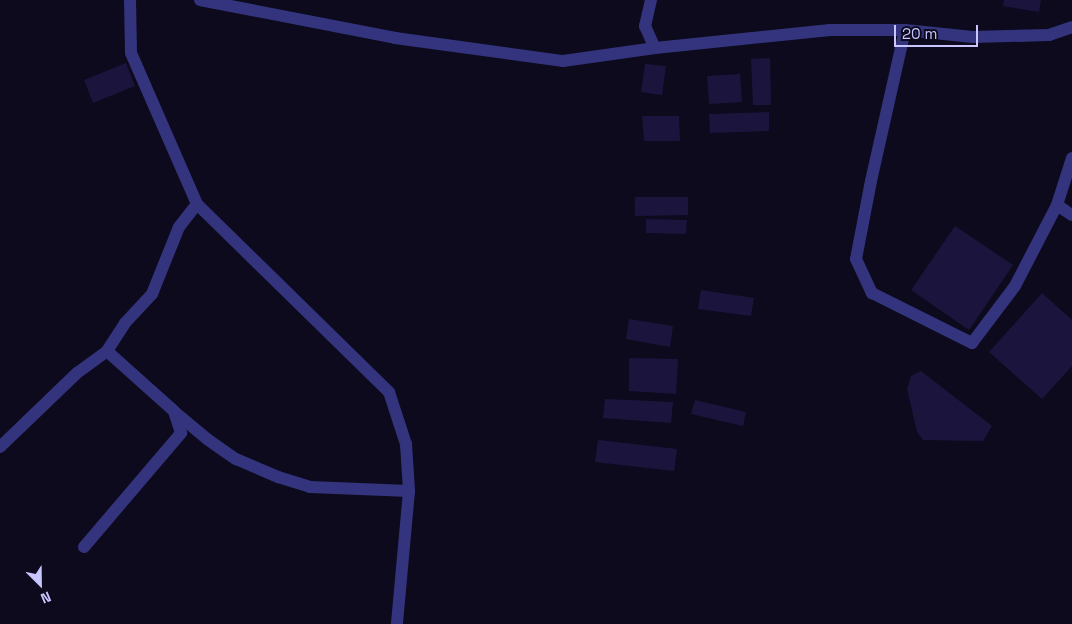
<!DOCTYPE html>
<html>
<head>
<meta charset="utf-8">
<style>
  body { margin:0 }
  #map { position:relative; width:1072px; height:624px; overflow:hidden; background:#0c0a1c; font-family:"Space Grotesk",sans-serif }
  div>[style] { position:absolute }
  .building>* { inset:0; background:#1b153e }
  .minor>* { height:12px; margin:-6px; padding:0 6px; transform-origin:6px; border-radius:6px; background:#33347d }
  span { translate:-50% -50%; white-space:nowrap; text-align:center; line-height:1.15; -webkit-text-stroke:4.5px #0c0a1c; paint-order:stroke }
  .north { position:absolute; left:15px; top:559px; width:50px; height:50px; -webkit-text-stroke:4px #0c0a1c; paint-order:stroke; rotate:157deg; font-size:14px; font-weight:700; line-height:20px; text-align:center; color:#c8c5ff }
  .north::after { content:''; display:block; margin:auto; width:18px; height:22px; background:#c8c5ff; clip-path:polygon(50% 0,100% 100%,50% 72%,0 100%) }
  .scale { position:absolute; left:894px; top:25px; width:84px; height:22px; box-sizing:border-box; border:2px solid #c8c5ff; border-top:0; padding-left:6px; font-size:15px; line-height:18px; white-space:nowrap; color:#c8c5ff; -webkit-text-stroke:4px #0c0a1c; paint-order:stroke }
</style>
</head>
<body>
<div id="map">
  <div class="building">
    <div style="clip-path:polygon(1004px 0,1041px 0,1039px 12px,1003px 6px)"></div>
    <div style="clip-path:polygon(770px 58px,771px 105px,753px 105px,751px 59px)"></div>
    <div style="clip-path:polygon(126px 63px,135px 86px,93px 103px,84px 80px)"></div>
    <div style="clip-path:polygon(645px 64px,666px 66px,662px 95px,641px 92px)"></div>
    <div style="clip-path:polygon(740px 74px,742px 102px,709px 104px,707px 76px)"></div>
    <div style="clip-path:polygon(769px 112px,769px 131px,710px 133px,709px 114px)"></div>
    <div style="clip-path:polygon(642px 116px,679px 116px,680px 141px,644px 141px)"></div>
    <div style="clip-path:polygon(635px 197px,688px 197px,688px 215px,635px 216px)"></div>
    <div style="clip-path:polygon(646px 219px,687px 220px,686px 234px,646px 233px)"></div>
    <div style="clip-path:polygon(955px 226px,1013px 265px,969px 330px,911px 290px)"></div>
    <div style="clip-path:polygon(701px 290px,754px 298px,751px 316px,698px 309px)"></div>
    <div style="clip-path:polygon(1042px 293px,1072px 320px,1072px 366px,1042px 399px,989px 352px)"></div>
    <div style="clip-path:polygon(629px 319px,673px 326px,670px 347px,626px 339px)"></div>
    <div style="clip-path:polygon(629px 358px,678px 359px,676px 394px,629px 391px)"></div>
    <div style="clip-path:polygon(921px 371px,992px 426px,983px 441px,923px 440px,917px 432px,907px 389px,911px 376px)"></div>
    <div style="clip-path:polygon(605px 399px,673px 402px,671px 423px,603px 418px)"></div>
    <div style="clip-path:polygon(695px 400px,746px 412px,743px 426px,691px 414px)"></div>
    <div style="clip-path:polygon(598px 440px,677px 449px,674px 471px,595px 462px)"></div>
  </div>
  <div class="minor">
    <div style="left:130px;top:0;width:53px;rotate:88.9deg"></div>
    <div style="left:131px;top:53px;width:165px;rotate:66.4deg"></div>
    <div style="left:197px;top:204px;width:269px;rotate:44.4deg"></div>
    <div style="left:389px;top:392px;width:55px;rotate:71.9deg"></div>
    <div style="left:406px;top:444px;width:47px;rotate:86.3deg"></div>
    <div style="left:409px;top:491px;width:134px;rotate:95.2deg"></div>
    <div style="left:200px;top:0;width:199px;rotate:11deg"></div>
    <div style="left:395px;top:38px;width:170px;rotate:7.8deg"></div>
    <div style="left:563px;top:61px;width:93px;rotate:-8deg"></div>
    <div style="left:655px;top:48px;width:176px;rotate:-5.9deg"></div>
    <div style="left:830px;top:30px;width:75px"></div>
    <div style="left:905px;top:30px;width:68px;rotate:5.9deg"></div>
    <div style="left:973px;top:37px;width:76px;rotate:-1.5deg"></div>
    <div style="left:1049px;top:35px;width:24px;rotate:-19deg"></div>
    <div style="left:651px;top:0;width:27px;rotate:103deg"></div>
    <div style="left:645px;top:26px;width:24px;rotate:66deg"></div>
    <div style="left:905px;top:30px;width:155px;rotate:102.7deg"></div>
    <div style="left:871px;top:181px;width:79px;rotate:100.9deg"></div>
    <div style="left:856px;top:259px;width:38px;rotate:65deg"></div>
    <div style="left:872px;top:293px;width:112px;rotate:26.6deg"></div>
    <div style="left:972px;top:343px;width:71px;rotate:-53deg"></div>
    <div style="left:1015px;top:286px;width:91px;rotate:-62.6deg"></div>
    <div style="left:1072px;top:158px;width:49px;rotate:107.7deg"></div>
    <div style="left:1057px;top:205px;width:18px;rotate:34deg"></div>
    <div style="left:176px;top:413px;width:40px;rotate:40deg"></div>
    <div style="left:207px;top:439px;width:35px;rotate:35deg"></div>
    <div style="left:236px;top:459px;width:46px;rotate:23.2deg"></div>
    <div style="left:278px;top:477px;width:34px;rotate:17deg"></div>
    <div style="left:310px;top:487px;width:99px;rotate:2.3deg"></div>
    <div style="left:0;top:447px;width:107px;rotate:-43.9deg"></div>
    <div style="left:77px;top:373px;width:37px;rotate:-36deg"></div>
    <div style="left:107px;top:351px;width:33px;rotate:-57deg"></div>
    <div style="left:125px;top:323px;width:40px;rotate:-47deg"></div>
    <div style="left:152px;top:294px;width:72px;rotate:-68.1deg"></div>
    <div style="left:179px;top:227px;width:29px;rotate:-52deg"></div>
    <div style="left:84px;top:547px;width:150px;rotate:-49.6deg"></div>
    <div style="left:181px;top:433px;width:23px;rotate:-108deg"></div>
    <div style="left:174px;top:411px;width:90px;rotate:-138.2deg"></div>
  </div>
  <div class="north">N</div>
  <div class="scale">20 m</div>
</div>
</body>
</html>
